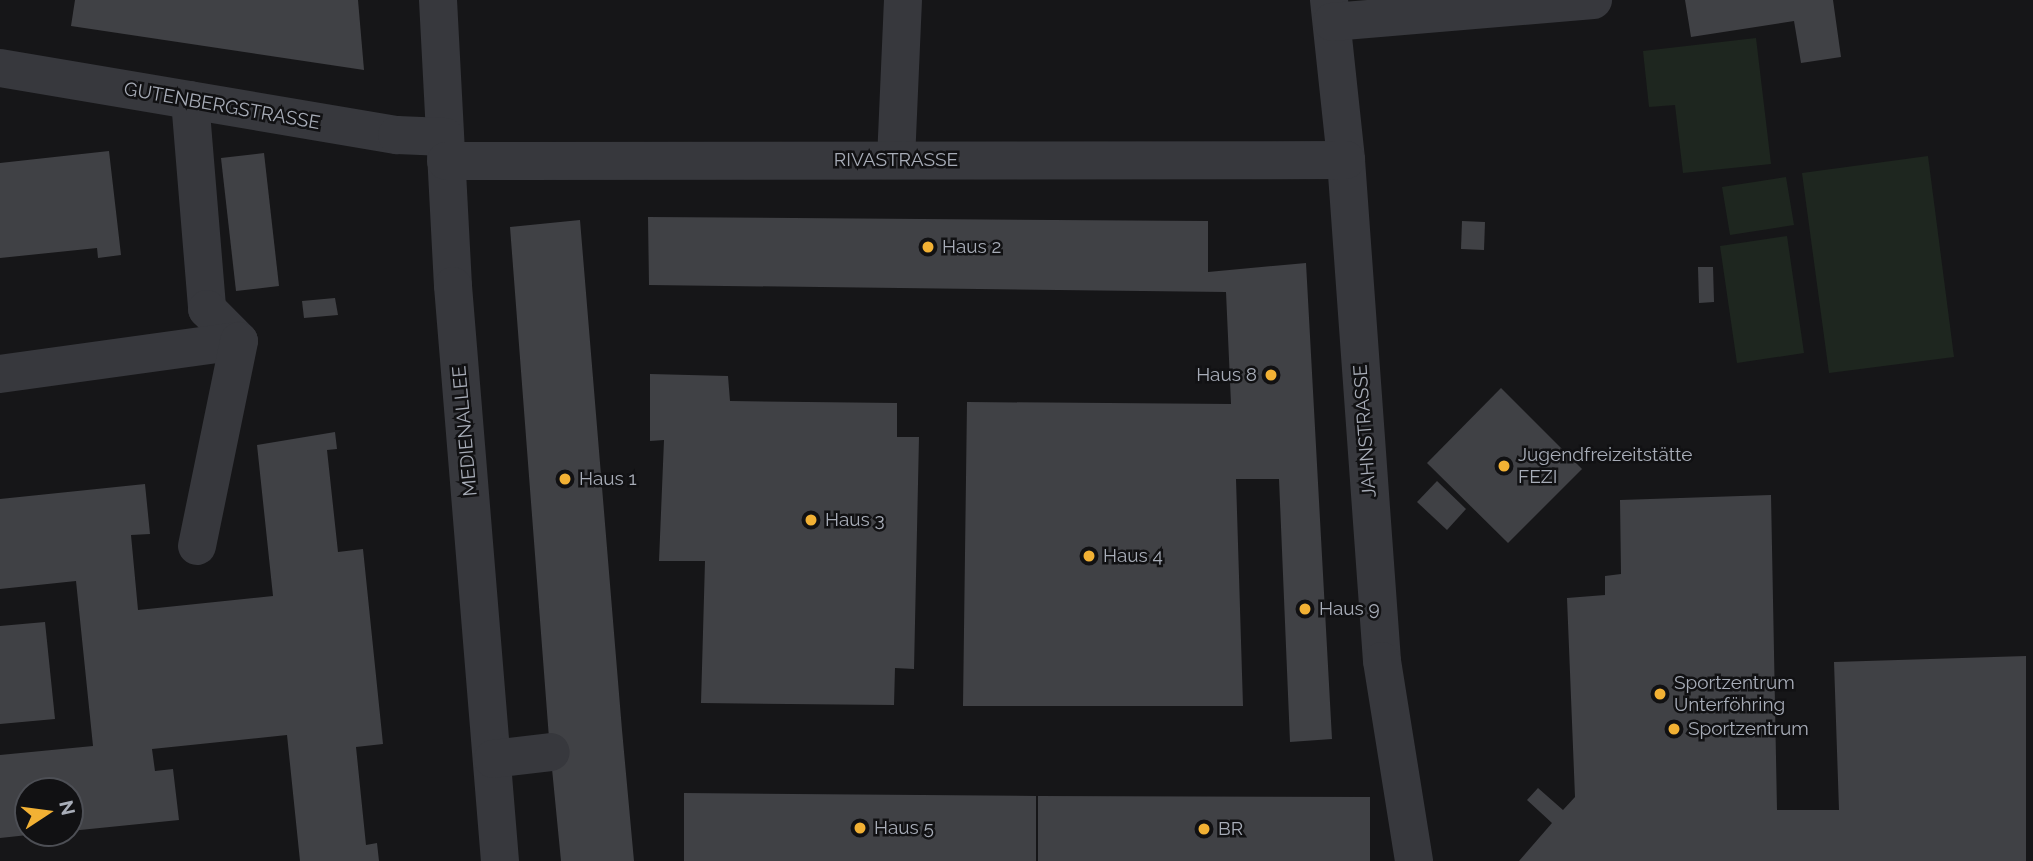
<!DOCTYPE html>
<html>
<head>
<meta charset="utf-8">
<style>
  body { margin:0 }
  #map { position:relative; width:2033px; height:861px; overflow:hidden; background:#161618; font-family:Raleway,sans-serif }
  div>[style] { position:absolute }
  .green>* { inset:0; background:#1e261f }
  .building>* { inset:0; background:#404145 }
  .minor>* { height:38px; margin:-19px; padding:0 19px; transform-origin:19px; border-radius:19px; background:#37383d }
  .dots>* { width:19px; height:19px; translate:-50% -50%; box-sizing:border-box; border:4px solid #111113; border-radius:50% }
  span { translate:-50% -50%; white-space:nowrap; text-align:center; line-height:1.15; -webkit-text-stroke:5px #111113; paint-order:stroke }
  .street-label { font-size:19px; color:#a8adb8 }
  .poi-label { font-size:19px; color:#a8adb8 }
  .left { translate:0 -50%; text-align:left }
  .right { translate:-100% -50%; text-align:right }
  .north { position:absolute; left:14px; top:777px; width:70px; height:70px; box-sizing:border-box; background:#111113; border:2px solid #4d4f55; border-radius:50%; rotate:77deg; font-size:19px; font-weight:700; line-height:28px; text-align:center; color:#a8adb8 }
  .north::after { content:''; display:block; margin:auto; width:24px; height:32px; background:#f2b134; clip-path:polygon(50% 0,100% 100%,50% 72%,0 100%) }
</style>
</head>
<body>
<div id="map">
  <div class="green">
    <div style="clip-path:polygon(1756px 38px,1771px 164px,1683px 173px,1675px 105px,1649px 107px,1643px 51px)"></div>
    <div style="clip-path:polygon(1928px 156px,1954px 357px,1829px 373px,1802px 173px)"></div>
    <div style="clip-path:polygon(1786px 177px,1794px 225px,1730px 235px,1722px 187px)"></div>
    <div style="clip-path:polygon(1787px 236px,1804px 353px,1737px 363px,1720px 246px)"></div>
  </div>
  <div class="building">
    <div style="clip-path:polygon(75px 0,358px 0,364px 70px,71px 26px)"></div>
    <div style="clip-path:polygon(1685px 0,1833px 0,1841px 57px,1801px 63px,1794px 21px,1691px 37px)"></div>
    <div style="clip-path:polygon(109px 151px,121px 255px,98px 258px,97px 248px,0 258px,0 163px)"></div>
    <div style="clip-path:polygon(264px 153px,279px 286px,236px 291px,221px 158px)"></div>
    <div style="clip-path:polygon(648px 217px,1208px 221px,1208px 272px,1306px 263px,1332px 739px,1290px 742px,1279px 479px,1236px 479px,1243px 706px,963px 706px,967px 402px,1231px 404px,1226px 292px,649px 285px)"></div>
    <div style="clip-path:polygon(580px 220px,622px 730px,634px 861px,561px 861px,549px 738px,510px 227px)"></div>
    <div style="clip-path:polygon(1462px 221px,1485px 222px,1484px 250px,1461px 249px)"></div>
    <div style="clip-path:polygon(1698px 267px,1713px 267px,1714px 302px,1699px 303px)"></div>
    <div style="clip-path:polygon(335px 298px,338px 315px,304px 318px,302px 301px)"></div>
    <div style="clip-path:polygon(650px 374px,728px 376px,730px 401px,897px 403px,897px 437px,919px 437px,914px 669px,895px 668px,894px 705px,701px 703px,705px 561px,659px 561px,664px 440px,650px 441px)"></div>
    <div style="clip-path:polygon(1501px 388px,1582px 469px,1508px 543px,1427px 463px)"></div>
    <div style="clip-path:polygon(335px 432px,337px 449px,327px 450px,338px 552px,363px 549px,383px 744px,356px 747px,366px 845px,377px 843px,379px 861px,300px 861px,287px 735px,152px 749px,155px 771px,173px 769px,179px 820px,70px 831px,70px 791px,28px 791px,28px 835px,0 838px,0 755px,93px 746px,76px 581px,0 589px,0 499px,145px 484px,150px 534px,131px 535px,138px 610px,273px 596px,257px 445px)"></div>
    <div style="clip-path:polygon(1437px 481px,1466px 509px,1447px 530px,1417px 502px)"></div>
    <div style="clip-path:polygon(1771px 495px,1777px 810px,1839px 810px,1834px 662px,2026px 656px,2026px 861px,1519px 861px,1552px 823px,1527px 800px,1538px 788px,1563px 810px,1575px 797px,1567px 598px,1605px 595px,1605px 576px,1621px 574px,1620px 500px)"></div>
    <div style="clip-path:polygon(45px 622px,55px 719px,0 724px,0 626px)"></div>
    <div style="clip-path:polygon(684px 793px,1036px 796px,1036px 861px,684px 861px)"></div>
    <div style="clip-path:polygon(1038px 796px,1370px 797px,1370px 861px,1038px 861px)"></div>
  </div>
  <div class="minor">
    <div style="left:438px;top:0;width:286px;rotate:87deg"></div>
    <div style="left:453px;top:286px;width:577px;rotate:85.33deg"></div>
    <div style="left:1329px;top:0;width:161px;rotate:83.9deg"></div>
    <div style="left:1346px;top:160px;width:502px;rotate:85.89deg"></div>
    <div style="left:1382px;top:661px;width:203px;rotate:80.9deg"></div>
    <div style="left:1332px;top:22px;width:262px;rotate:-4.8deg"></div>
    <div style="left:0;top:68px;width:403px;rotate:9.6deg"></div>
    <div style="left:397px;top:135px;width:48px;rotate:2.4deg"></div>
    <div style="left:190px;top:100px;width:210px;rotate:85.3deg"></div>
    <div style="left:207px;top:309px;width:45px;rotate:45deg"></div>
    <div style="left:896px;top:160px;width:160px;rotate:-87.5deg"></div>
    <div style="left:446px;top:161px;width:900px;rotate:-0.06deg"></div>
    <div style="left:0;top:374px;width:241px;rotate:-7.9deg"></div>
    <div style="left:197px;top:546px;width:209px;rotate:-78.4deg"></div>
    <div style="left:493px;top:759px;width:58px;rotate:-6.9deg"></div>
  </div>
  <div class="dots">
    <div style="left:928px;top:247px;background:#f2b134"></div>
    <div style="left:1271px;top:375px;background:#f2b134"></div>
    <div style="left:1504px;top:466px;background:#f2b134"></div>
    <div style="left:565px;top:479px;background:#f2b134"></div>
    <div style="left:811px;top:520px;background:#f2b134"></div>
    <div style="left:1089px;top:556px;background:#f2b134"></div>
    <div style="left:1305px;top:609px;background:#f2b134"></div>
    <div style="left:1660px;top:694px;background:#f2b134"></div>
    <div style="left:1674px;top:729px;background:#f2b134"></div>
    <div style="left:860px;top:828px;background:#f2b134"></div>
    <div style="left:1204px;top:829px;background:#f2b134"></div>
  </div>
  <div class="street-label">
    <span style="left:222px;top:106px;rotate:10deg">GUTENBERGSTRASSE</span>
    <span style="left:896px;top:160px">RIVASTRASSE</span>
    <span style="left:465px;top:431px;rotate:-95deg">MEDIENALLEE</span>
    <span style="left:1365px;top:431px;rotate:-94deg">JAHNSTRASSE</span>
  </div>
  <div class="poi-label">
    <span class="left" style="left:942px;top:247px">Haus 2</span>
    <span class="right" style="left:1257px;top:375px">Haus 8</span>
    <span class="left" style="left:1518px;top:466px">Jugendfreizeitstätte<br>FEZI</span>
    <span class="left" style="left:579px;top:479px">Haus 1</span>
    <span class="left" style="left:825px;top:520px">Haus 3</span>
    <span class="left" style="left:1103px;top:556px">Haus 4</span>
    <span class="left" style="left:1319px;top:609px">Haus 9</span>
    <span class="left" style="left:1674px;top:694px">Sportzentrum<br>Unterföhring</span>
    <span class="left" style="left:1688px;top:729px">Sportzentrum</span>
    <span class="left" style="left:874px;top:828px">Haus 5</span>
    <span class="left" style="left:1218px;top:829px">BR</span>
  </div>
  <div class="north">N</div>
</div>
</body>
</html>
